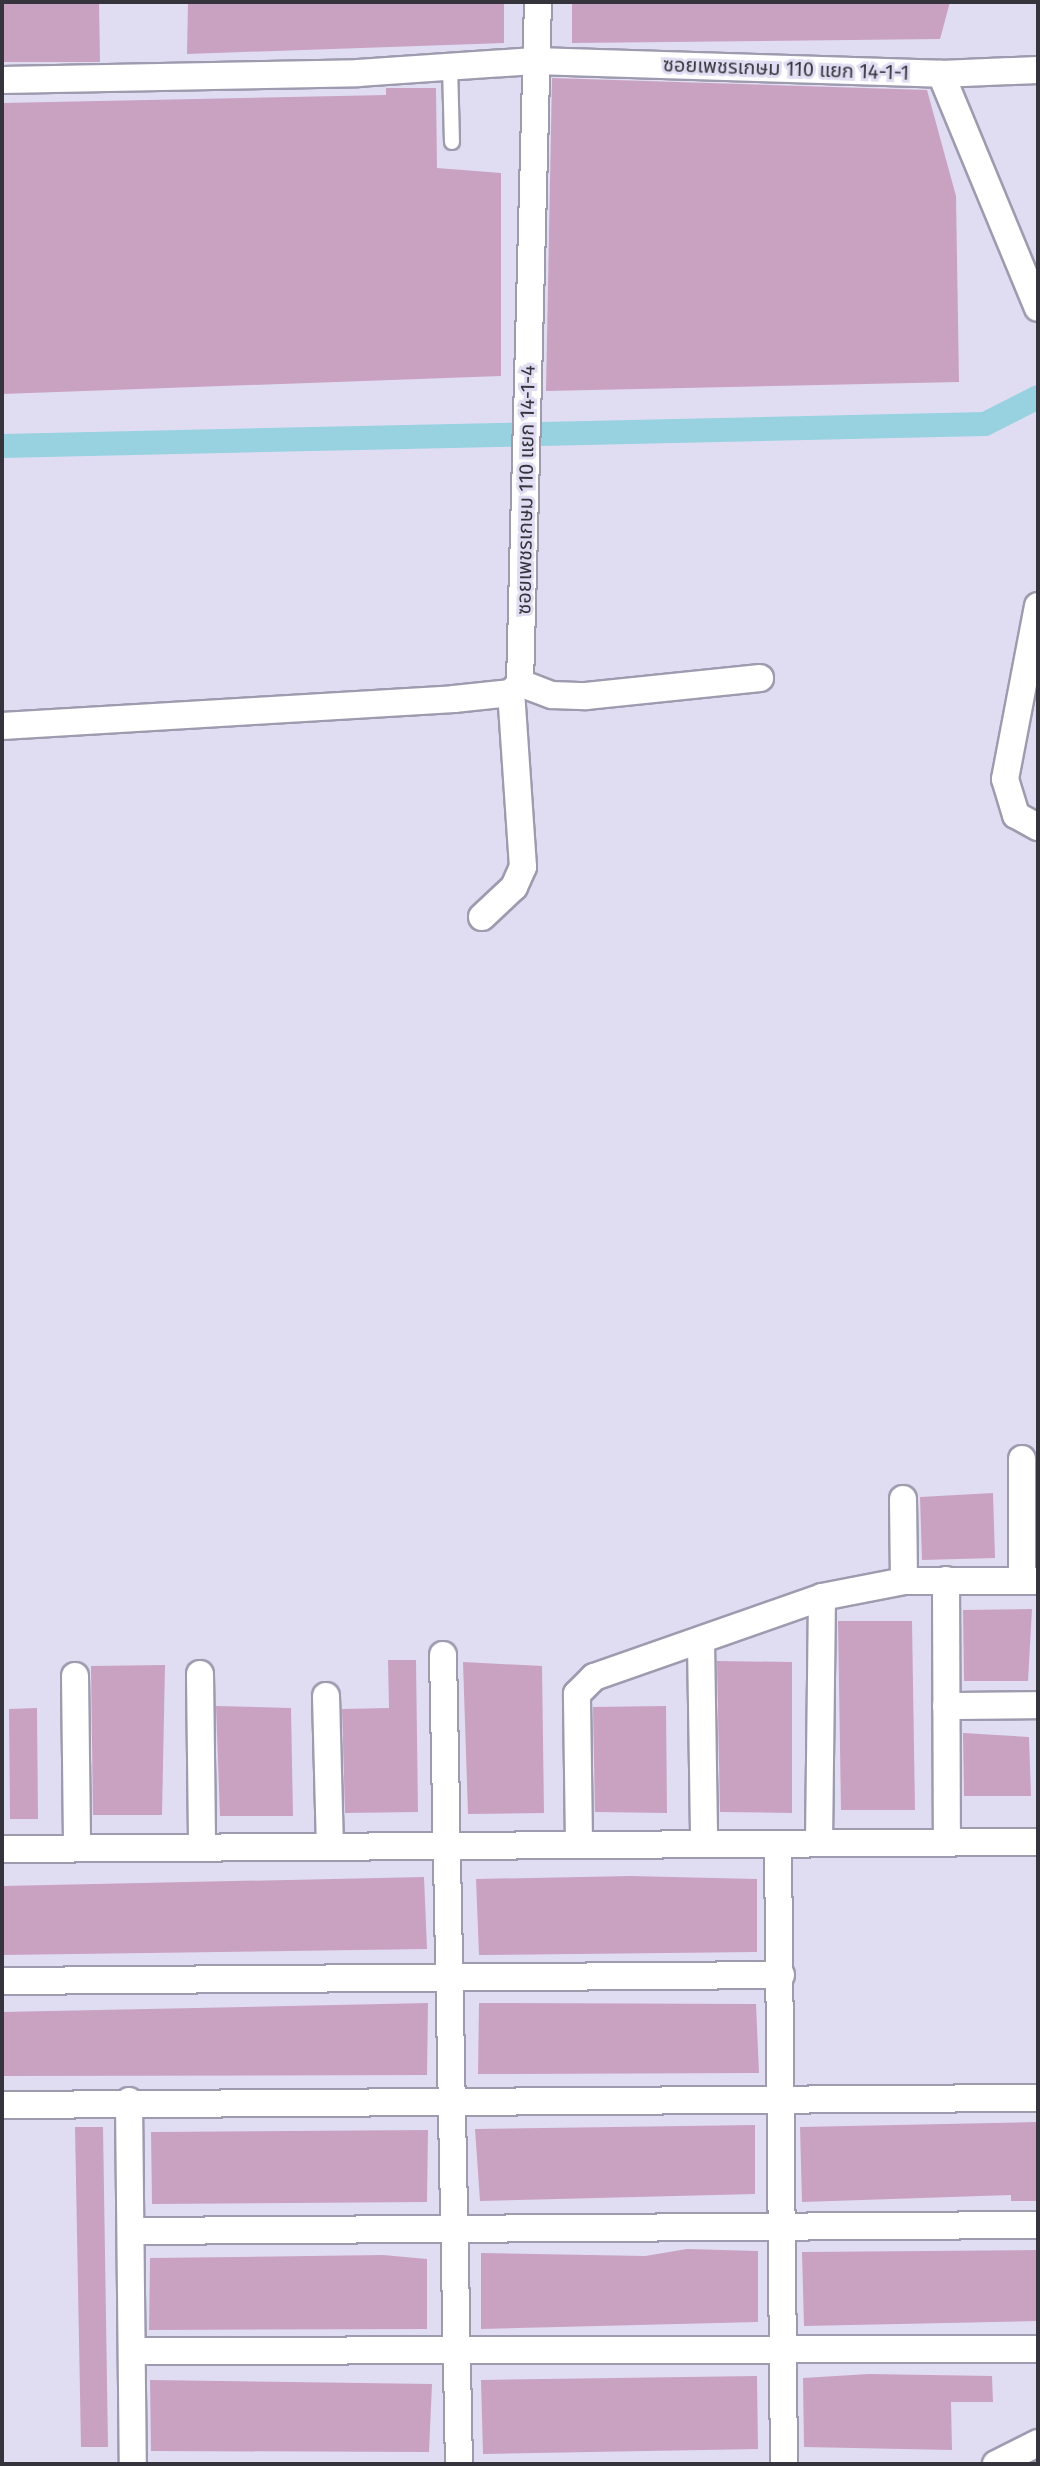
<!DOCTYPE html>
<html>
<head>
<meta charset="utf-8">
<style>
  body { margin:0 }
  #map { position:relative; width:1040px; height:2466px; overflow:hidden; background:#e0ddf3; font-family:"Fira Sans","Noto Sans Thai",sans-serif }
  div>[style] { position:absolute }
  .canal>* { height:24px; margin:-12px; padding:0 12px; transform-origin:12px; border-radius:12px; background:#98d2e0 }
  .building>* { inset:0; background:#c9a2c2 }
  .roads { filter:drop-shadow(2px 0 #9e9baf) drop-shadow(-2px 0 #9e9baf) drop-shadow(0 2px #9e9baf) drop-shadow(0 -2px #9e9baf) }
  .service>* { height:14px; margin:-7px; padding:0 7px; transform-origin:7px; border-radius:7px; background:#fff }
  .minor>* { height:26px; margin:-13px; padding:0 13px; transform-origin:13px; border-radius:13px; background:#fff }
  span { translate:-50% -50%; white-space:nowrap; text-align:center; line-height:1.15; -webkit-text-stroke:6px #e0ddf3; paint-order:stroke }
  .street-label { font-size:20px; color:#35343c }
  .frame { position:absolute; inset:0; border:4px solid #35343c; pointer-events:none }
</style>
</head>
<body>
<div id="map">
  <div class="canal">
    <div style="left:2px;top:446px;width:983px;rotate:-1.28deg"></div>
    <div style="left:985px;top:424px;width:59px;rotate:-27deg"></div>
  </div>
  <div class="building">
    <div style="clip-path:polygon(2px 2px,99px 2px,100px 62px,2px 62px)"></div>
    <div style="clip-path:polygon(188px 2px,504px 2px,504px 43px,187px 54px)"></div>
    <div style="clip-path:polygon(572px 2px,950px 2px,940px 39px,572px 43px)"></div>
    <div style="clip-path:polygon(552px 78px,927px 90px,956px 196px,959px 382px,546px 391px)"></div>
    <div style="clip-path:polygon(386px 88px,436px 88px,437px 168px,501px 173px,501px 376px,2px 394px,2px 103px,386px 95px)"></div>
    <div style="clip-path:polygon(993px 1493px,995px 1558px,922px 1560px,920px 1497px)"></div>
    <div style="clip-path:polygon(1032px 1609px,1028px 1681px,964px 1681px,963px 1610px)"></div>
    <div style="clip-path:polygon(838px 1621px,912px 1621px,915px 1810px,841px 1810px)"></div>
    <div style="clip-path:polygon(388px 1660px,416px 1660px,418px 1812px,345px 1813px,342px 1709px,389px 1708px)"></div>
    <div style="clip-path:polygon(717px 1661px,792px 1662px,792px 1813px,720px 1812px)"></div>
    <div style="clip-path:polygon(463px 1662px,542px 1666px,544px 1813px,468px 1814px)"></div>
    <div style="clip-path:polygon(165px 1665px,162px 1815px,93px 1815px,91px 1666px)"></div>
    <div style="clip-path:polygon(216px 1706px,291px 1708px,293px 1816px,220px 1816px)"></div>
    <div style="clip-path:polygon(666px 1706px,667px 1813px,595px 1812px,593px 1707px)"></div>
    <div style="clip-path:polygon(37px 1708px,38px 1819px,10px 1819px,9px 1709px)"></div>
    <div style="clip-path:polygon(963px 1733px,1029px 1737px,1031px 1796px,964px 1796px)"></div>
    <div style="clip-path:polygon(630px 1876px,757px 1879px,757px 1952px,479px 1955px,476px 1879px)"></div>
    <div style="clip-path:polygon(424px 1877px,427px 1949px,2px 1955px,2px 1886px)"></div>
    <div style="clip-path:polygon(428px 2003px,427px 2075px,2px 2076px,2px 2012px)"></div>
    <div style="clip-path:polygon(479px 2003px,756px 2004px,759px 2073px,478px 2074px)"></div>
    <div style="clip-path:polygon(1038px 2122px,1038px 2201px,1011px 2201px,1011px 2195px,802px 2202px,800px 2127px)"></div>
    <div style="clip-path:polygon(755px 2125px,755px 2194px,480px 2201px,475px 2129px)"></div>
    <div style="clip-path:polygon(75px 2127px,103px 2127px,108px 2447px,81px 2447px)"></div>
    <div style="clip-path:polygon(428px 2130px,427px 2202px,152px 2204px,151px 2132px)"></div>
    <div style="clip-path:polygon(687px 2249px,758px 2251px,758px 2322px,481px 2329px,481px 2253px,645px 2256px)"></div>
    <div style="clip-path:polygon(1037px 2250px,1038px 2321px,804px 2326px,802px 2252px)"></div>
    <div style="clip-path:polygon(383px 2255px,427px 2259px,427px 2329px,149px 2330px,150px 2258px)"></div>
    <div style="clip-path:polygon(869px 2374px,992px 2376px,993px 2402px,951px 2402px,952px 2450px,804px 2447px,803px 2378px)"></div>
    <div style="clip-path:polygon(757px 2376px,758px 2449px,483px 2454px,481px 2380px)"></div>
    <div style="clip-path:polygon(150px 2380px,432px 2384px,429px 2452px,151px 2451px)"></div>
  </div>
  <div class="roads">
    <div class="service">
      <div style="left:450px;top:66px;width:76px;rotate:88.5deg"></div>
    </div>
    <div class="minor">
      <div style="left:941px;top:74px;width:253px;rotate:67.5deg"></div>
      <div style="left:2px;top:80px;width:356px;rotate:-1.1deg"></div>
      <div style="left:358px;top:73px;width:177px;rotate:-3.9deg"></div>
      <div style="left:535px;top:61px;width:406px;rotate:1.8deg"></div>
      <div style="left:941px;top:74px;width:97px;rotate:-2.4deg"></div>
      <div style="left:1038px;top:606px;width:176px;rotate:100.8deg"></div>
      <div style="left:1005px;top:779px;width:38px;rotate:73deg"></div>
      <div style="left:1016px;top:815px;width:25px;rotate:29deg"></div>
      <div style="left:520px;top:683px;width:34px;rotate:21deg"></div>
      <div style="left:552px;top:695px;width:34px;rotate:2deg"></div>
      <div style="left:586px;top:696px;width:175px;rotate:-5.9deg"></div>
      <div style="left:2px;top:726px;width:453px;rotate:-3.4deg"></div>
      <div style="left:454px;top:699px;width:57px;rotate:-6deg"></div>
      <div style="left:511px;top:693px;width:13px;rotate:-48deg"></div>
      <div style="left:520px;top:683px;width:681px;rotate:-88.49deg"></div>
      <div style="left:482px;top:917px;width:44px;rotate:-43.2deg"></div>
      <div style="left:514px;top:887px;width:22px;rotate:-66deg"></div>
      <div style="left:523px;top:867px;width:174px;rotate:-93.9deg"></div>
      <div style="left:1022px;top:1459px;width:122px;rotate:90deg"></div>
      <div style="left:903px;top:1499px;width:82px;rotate:89.3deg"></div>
      <div style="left:946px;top:1580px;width:262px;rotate:89.8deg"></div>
      <div style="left:701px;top:1642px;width:201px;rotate:89.1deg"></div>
      <div style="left:443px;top:1655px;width:809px;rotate:88.87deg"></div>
      <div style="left:200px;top:1674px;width:172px;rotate:89.3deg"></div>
      <div style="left:75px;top:1676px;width:172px;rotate:89.3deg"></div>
      <div style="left:326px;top:1696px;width:149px;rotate:88.5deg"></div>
      <div style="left:946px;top:1706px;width:92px;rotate:-0.6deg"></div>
      <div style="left:819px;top:1842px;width:245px;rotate:-89.3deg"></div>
      <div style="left:579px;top:1843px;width:149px;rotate:-90.8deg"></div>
      <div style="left:577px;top:1694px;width:24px;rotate:-45deg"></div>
      <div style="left:594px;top:1677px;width:242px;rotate:-19.3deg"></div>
      <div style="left:822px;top:1597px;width:84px;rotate:-11deg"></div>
      <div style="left:904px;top:1581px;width:134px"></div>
      <div style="left:778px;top:1844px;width:620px;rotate:89.45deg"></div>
      <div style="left:2px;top:1849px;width:1036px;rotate:-0.39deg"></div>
      <div style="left:2px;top:1981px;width:779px;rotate:-0.44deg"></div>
      <div style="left:129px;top:2101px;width:363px;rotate:89.4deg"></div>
      <div style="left:2px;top:2105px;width:1036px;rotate:-0.39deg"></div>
      <div style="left:131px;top:2231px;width:907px;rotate:-0.38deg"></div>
      <div style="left:132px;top:2351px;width:906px;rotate:-0.13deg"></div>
      <div style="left:996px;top:2464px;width:47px;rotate:-26.6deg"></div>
    </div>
  </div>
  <div class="street-label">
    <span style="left:786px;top:69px;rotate:2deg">ซอยเพชรเกษม 110 แยก 14-1-1</span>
    <span style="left:526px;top:490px;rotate:-89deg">ซอยเพชรเกษม 110 แยก 14-1-4</span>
  </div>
  <div class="frame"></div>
</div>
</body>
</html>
